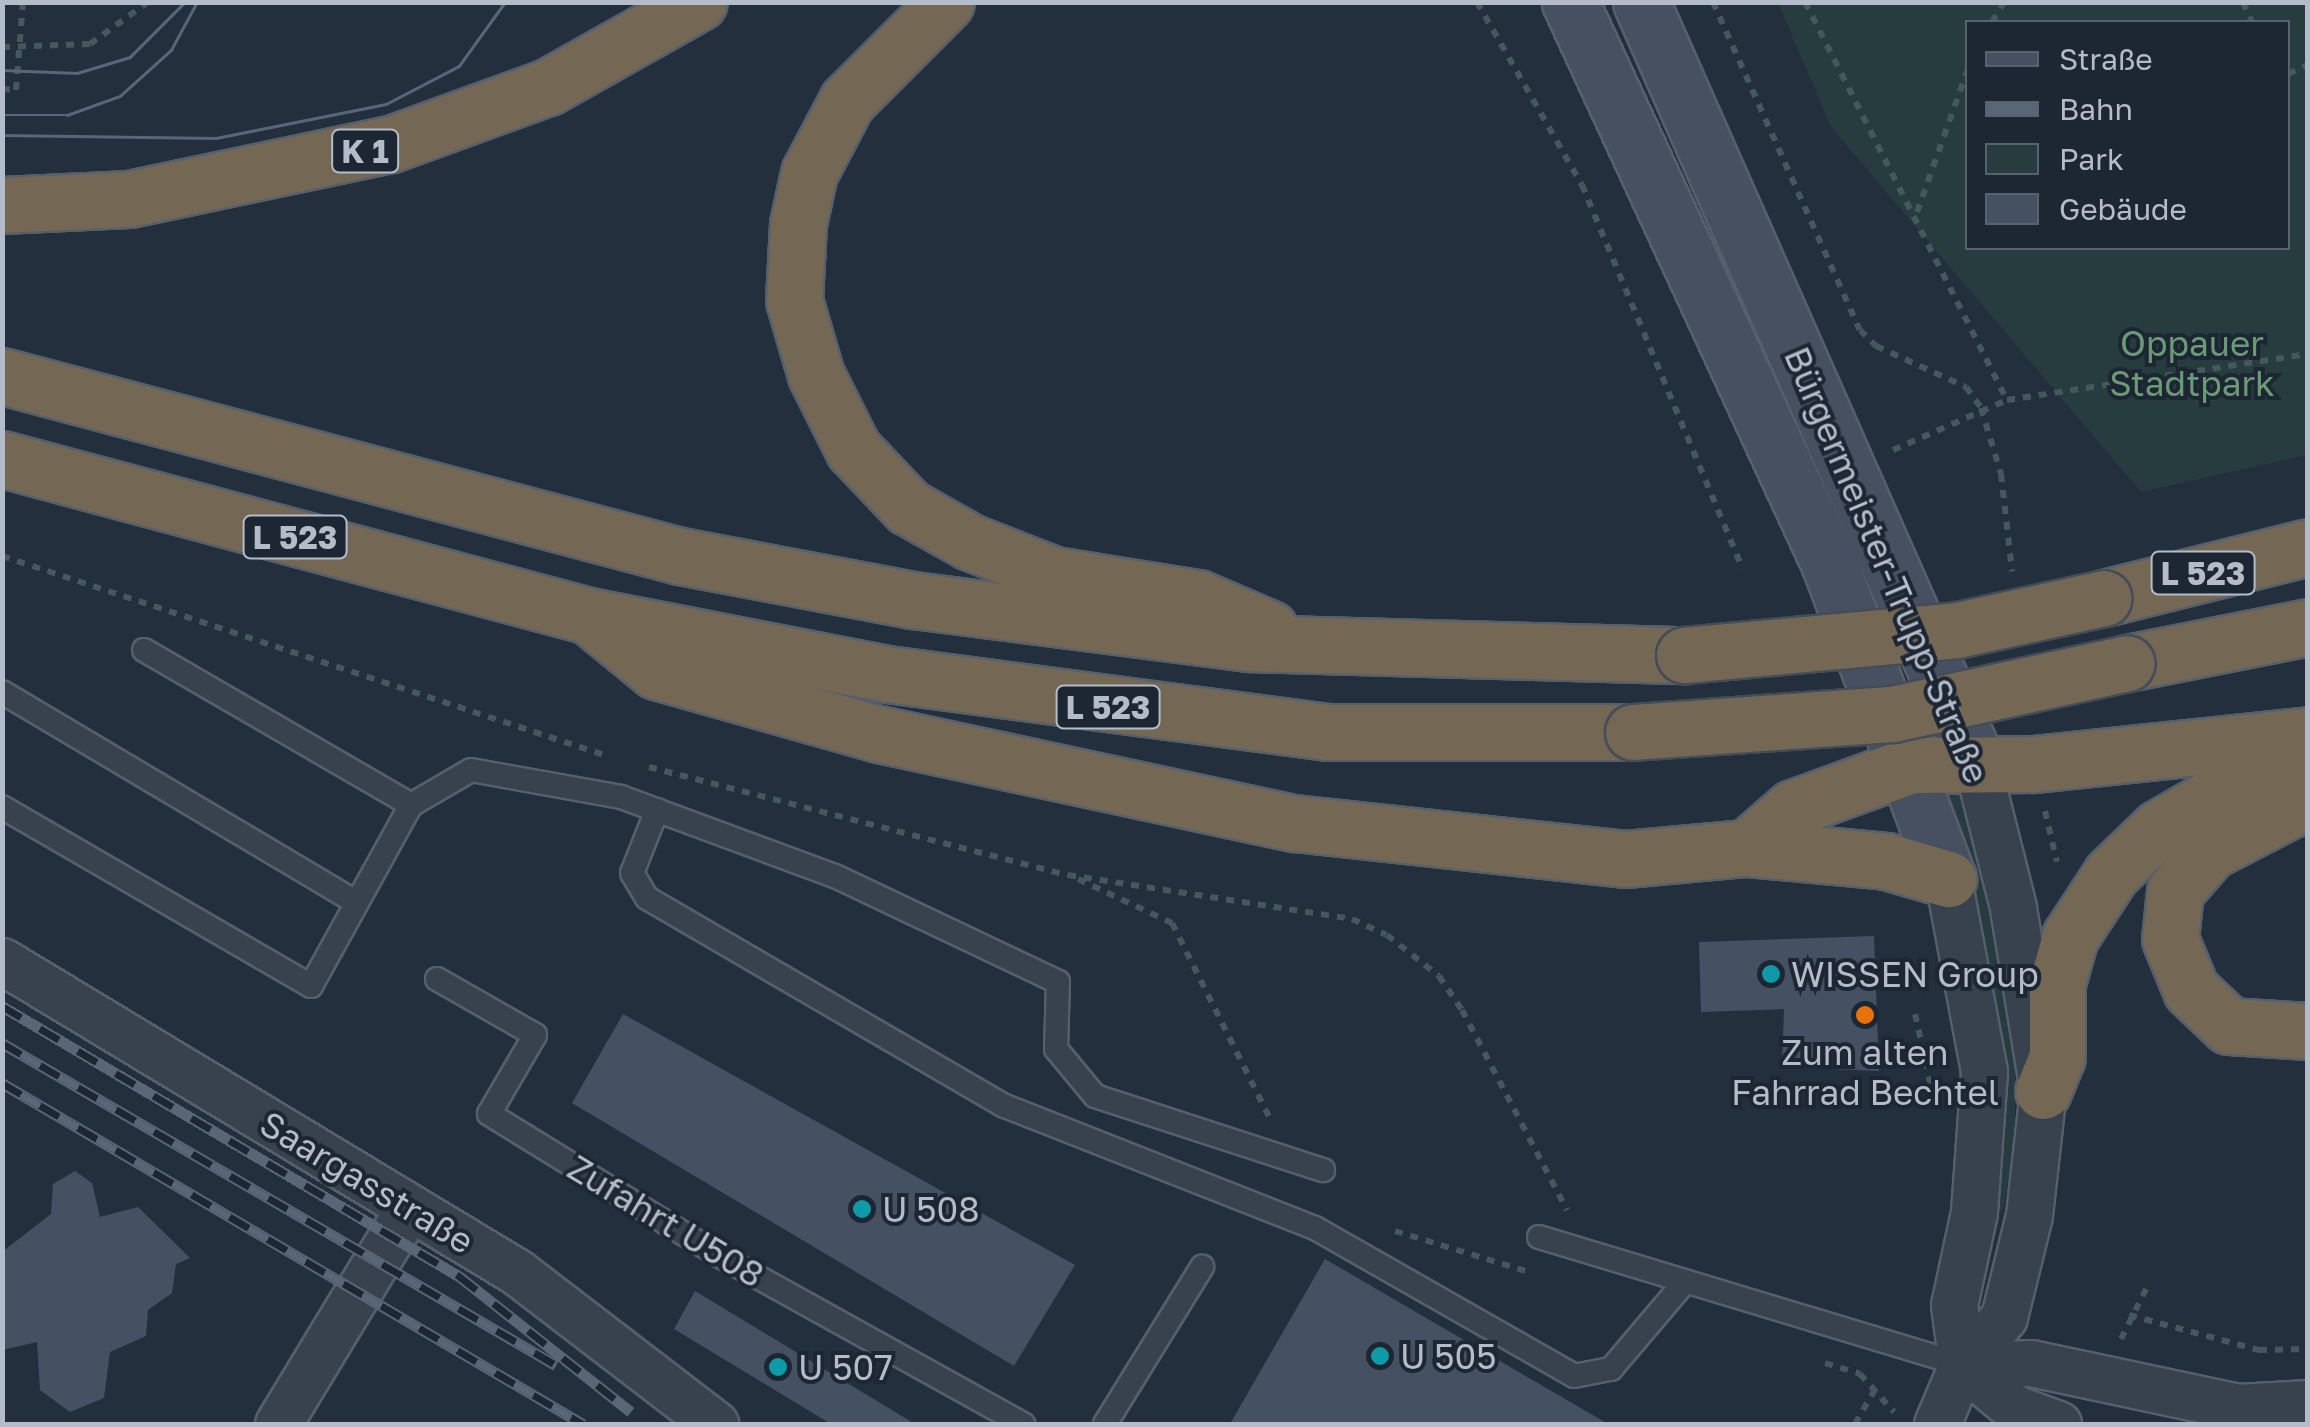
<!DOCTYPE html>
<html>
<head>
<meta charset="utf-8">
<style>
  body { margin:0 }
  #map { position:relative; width:2310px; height:1427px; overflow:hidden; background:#242f3e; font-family:"Golos Text",sans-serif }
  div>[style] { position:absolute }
  .green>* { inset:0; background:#263c3f }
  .building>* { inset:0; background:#455162 }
  .path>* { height:6px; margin-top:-3px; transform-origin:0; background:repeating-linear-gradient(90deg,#44595c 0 8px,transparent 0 16px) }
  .roads { filter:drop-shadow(2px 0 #565f6c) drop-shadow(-2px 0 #565f6c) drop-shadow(0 2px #565f6c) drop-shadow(0 -2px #565f6c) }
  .lane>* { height:22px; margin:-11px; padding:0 11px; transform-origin:11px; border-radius:11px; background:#38414e }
  .street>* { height:45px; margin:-22.5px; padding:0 22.5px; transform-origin:22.5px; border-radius:22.5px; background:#38414e }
  .secondary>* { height:55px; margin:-27.5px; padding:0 27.5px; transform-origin:27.5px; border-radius:27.5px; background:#465061 }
  .highway>* { height:55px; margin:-27.5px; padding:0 27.5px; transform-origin:27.5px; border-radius:27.5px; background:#746855 }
  .tram>* { height:2.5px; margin:-1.25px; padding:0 1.25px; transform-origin:1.25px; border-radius:1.25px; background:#5a6575 }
  .rail>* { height:11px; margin-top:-5.5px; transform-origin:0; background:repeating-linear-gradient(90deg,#1d2633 0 22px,#5a6575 0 44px); box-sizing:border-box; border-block:2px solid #5a6575 }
  .bridges { filter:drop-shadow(2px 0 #434c59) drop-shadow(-2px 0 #434c59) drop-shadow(0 2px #434c59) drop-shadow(0 -2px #434c59) }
  .highway-bridge>* { height:55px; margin:-27.5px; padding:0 27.5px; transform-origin:27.5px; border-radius:27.5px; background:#746855 }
  .dots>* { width:28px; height:28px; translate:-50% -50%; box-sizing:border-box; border:5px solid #1d2633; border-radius:50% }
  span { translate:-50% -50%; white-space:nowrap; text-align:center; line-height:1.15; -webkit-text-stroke:8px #1d2633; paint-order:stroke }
  .shield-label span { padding:2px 8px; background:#1d2633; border:2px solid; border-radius:8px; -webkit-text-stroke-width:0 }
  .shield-label { font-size:32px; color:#b4bcc9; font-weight:700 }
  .park-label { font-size:35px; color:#6b9a76 }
  .street-label { font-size:35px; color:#b4bcc9 }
  .poi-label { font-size:35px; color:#b4bcc9 }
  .left { translate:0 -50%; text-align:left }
  .frame { position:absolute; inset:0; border:5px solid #b4bcc9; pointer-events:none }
  .legend { position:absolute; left:1965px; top:20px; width:325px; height:230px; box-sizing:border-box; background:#1d2633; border:2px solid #59626f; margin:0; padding:12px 18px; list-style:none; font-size:30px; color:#b4bcc9 }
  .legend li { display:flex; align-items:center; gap:20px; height:50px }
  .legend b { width:50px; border:2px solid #59626f }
</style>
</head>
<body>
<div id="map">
  <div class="green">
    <div style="clip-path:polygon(evenodd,1778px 3px,2307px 3px,2307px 455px,2141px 492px,1831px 127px,1778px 3px,1968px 22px,2288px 22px,2288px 248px,1968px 248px,1968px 22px)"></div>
    <div style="clip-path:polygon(1949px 782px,1966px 788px,1992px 877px,2016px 1035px,2014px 1148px,2003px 1211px,1989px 1209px,1936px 795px)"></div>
  </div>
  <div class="building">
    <div style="clip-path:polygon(1874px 936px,1879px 1071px,1782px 1067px,1784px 1009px,1701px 1012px,1699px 942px)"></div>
    <div style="clip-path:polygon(623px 1014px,1075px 1265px,1014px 1366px,572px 1103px)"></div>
    <div style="clip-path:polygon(75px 1171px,92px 1183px,100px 1217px,138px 1207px,190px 1258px,176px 1264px,172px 1293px,148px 1310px,146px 1336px,110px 1352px,104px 1398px,70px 1412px,40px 1390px,37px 1342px,2px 1350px,2px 1252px,51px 1214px,53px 1184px)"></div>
    <div style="clip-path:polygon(1325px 1259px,1608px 1424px,1230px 1424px)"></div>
    <div style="clip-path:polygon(695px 1291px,915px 1424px,831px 1424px,674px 1329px)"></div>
  </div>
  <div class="path">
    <div style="left:1477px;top:2px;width:211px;rotate:60.2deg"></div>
    <div style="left:1582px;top:185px;width:416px;rotate:67.3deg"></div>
    <div style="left:1713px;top:2px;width:359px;rotate:65.9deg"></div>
    <div style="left:1860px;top:330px;width:23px;rotate:45deg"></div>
    <div style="left:1876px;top:346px;width:99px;rotate:24.5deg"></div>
    <div style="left:1966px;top:387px;width:26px;rotate:54deg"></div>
    <div style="left:1981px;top:408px;width:69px;rotate:73.1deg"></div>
    <div style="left:2001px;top:474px;width:98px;rotate:83.5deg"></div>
    <div style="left:1805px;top:2px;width:446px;rotate:63.1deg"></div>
    <div style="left:2243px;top:2px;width:22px;rotate:66deg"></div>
    <div style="left:1992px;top:22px;width:23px;rotate:-59deg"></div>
    <div style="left:2px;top:47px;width:88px;rotate:-2deg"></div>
    <div style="left:90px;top:44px;width:72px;rotate:-35.9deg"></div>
    <div style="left:2288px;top:74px;width:22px;rotate:-24deg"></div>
    <div style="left:2px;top:89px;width:14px;rotate:4deg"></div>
    <div style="left:16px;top:90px;width:88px;rotate:-85.5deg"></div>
    <div style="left:1917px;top:212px;width:152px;rotate:-70.4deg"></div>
    <div style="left:1893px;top:450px;width:124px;rotate:-23.7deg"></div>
    <div style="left:2007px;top:400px;width:304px;rotate:-8.7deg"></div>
    <div style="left:2px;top:556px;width:637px;rotate:18.29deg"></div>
    <div style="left:649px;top:767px;width:433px;rotate:14.5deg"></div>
    <div style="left:1068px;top:875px;width:287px;rotate:8.8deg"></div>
    <div style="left:1352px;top:919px;width:38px;rotate:25deg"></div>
    <div style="left:1387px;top:935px;width:66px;rotate:38.3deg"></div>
    <div style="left:1439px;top:976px;width:41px;rotate:55.9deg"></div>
    <div style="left:1462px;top:1010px;width:226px;rotate:62.3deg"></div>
    <div style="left:2045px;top:811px;width:52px;rotate:76.8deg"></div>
    <div style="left:1078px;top:879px;width:104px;rotate:25.1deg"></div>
    <div style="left:1172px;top:923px;width:219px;rotate:63.4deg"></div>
    <div style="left:1915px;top:1014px;width:92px;rotate:77.5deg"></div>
    <div style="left:1395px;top:1231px;width:137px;rotate:17deg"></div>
    <div style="left:2129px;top:1315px;width:135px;rotate:15.1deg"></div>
    <div style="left:2259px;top:1350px;width:49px;rotate:-1.2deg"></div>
    <div style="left:2121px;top:1339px;width:58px;rotate:-63.4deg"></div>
    <div style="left:1825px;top:1363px;width:37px;rotate:17deg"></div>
    <div style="left:1860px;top:1374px;width:51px;rotate:48.2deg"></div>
    <div style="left:1855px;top:1424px;width:39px;rotate:-60deg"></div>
  </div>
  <div class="roads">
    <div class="lane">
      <div style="left:144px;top:650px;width:309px;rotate:30.1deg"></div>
      <div style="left:2px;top:692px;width:412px;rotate:30.7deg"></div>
      <div style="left:2px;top:807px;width:357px;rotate:30.1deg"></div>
      <div style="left:311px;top:986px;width:207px;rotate:-61.1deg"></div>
      <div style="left:411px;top:805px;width:69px;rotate:-30.3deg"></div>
      <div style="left:471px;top:770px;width:152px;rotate:10.2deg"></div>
      <div style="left:621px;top:797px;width:228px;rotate:20.3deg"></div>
      <div style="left:835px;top:876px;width:247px;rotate:25.4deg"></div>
      <div style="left:1058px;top:982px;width:67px;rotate:91.7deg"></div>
      <div style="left:1056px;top:1049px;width:61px;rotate:50.3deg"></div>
      <div style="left:1095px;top:1096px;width:240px;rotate:18deg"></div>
      <div style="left:657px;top:810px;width:68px;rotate:111.6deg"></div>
      <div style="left:632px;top:873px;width:29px;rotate:59deg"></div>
      <div style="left:647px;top:898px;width:414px;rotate:30.2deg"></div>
      <div style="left:1005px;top:1106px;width:333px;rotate:21.5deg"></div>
      <div style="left:1315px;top:1228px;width:298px;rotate:29.7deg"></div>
      <div style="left:1574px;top:1376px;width:38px;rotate:-11deg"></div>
      <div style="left:1611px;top:1369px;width:113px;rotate:-49.7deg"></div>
      <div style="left:437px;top:979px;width:113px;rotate:29.7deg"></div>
      <div style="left:535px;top:1035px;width:91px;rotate:120.2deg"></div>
      <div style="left:489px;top:1114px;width:269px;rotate:31.6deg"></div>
      <div style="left:718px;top:1255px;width:349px;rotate:29deg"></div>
      <div style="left:1539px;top:1237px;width:442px;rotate:16.8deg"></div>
      <div style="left:1105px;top:1424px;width:185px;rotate:-58.3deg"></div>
    </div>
    <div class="street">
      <div style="left:1948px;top:879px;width:196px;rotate:79.4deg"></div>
      <div style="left:1984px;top:1072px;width:140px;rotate:94.1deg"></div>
      <div style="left:1974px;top:1212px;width:95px;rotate:102.1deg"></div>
      <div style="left:1954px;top:1305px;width:61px;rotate:82.4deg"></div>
      <div style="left:2px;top:961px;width:602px;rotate:31.13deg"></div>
      <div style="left:517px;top:1272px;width:250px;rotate:37.5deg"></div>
      <div style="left:1962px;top:1365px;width:69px;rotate:-1.7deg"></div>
      <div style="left:2031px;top:1363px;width:212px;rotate:12deg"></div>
      <div style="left:2238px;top:1407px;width:70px;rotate:-3.3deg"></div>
      <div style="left:1962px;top:1365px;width:67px;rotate:39.6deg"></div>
      <div style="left:2014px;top:1408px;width:47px;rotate:20deg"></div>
      <div style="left:278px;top:1424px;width:253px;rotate:-58.8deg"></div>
      <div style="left:1937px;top:1424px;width:64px;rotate:-67deg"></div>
      <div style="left:1962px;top:1365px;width:64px;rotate:-48.8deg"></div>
      <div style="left:2004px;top:1317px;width:105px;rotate:-76.2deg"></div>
      <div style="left:2029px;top:1215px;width:125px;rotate:-83.6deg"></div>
      <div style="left:2043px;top:1091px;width:186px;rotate:-99.3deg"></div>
      <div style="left:2013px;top:907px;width:151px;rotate:-104.2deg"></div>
    </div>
    <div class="secondary">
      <div style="left:1570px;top:2px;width:620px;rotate:65.21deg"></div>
      <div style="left:1830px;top:565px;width:335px;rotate:69.4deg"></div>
      <div style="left:1641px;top:2px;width:830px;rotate:66.18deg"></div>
    </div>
    <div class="highway">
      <div style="left:946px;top:2px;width:140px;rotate:135deg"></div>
      <div style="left:847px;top:101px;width:81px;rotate:117.8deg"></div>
      <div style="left:809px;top:173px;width:52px;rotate:102.2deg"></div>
      <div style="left:798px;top:224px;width:76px;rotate:93deg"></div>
      <div style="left:794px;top:300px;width:78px;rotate:73.7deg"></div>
      <div style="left:816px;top:375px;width:83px;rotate:63.4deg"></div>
      <div style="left:853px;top:449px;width:80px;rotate:46.5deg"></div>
      <div style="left:908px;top:507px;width:71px;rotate:29.4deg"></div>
      <div style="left:970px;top:542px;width:90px;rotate:21.4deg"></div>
      <div style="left:1054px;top:575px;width:146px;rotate:9.1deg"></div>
      <div style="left:1198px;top:598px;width:78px;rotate:23.3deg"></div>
      <div style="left:2px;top:205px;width:127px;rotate:-2.7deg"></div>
      <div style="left:129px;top:199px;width:268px;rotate:-11.9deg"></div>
      <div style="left:391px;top:144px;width:167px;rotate:-20deg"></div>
      <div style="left:548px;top:87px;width:173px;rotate:-29.4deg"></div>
      <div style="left:2px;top:376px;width:701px;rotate:14.87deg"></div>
      <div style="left:680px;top:556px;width:237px;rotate:10.7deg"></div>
      <div style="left:913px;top:600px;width:338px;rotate:7.3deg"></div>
      <div style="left:1248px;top:643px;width:436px;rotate:1.6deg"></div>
      <div style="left:2px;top:459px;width:608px;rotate:14.97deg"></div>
      <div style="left:589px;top:616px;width:304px;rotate:11deg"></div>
      <div style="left:887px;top:674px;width:445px;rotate:7.5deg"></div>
      <div style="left:1328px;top:732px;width:305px"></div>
      <div style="left:2104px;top:598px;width:210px;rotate:-14deg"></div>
      <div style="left:595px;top:621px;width:79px;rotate:39.3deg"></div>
      <div style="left:656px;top:671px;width:231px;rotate:15.8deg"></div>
      <div style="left:878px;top:734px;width:425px;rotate:12.1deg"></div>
      <div style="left:1294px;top:823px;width:333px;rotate:6.2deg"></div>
      <div style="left:1625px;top:859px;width:122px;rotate:-5.2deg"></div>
      <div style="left:1747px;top:848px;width:140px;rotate:5.3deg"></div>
      <div style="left:1886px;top:861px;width:65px;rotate:16.2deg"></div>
      <div style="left:2127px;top:663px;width:185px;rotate:-11.2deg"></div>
      <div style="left:2308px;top:800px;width:110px;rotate:152.5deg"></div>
      <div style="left:2210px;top:851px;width:53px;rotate:131.2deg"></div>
      <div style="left:2175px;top:891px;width:48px;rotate:95.9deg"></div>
      <div style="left:2170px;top:939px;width:55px;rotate:67.6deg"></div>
      <div style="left:2191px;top:990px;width:52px;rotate:43.5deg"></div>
      <div style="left:2229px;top:1026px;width:79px;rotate:3.6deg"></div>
      <div style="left:1747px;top:848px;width:61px;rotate:-41deg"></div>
      <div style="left:1793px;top:808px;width:126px;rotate:-20deg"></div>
      <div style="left:1911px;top:765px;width:123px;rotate:-0.5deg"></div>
      <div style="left:2034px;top:764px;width:276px;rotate:-6deg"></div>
      <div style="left:2043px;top:1091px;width:37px;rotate:-68deg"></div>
      <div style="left:2057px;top:1057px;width:74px;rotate:-90deg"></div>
      <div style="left:2057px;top:983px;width:48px;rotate:-74.2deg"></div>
      <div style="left:2070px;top:937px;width:75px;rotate:-56.9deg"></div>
      <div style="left:2111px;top:874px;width:66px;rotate:-43.8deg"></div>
      <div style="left:2159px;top:828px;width:162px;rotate:-30.1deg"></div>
    </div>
  </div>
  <div class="tram">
    <div style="left:2px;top:70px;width:75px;rotate:2.3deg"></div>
    <div style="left:77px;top:73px;width:55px;rotate:-16.8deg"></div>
    <div style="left:130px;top:57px;width:78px;rotate:-45deg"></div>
    <div style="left:2px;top:115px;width:65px"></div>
    <div style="left:67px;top:115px;width:56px;rotate:-19.7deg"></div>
    <div style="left:120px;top:96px;width:69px;rotate:-42deg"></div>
    <div style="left:171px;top:50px;width:55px;rotate:-61.6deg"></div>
    <div style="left:2px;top:135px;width:214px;rotate:0.8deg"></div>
    <div style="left:216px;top:138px;width:173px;rotate:-11.3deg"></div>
    <div style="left:386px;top:104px;width:82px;rotate:-27.5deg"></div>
    <div style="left:459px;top:66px;width:79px;rotate:-54.3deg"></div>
  </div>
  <div class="rail">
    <div style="left:2px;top:1006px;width:531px;rotate:30.58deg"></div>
    <div style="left:459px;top:1276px;width:219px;rotate:38.3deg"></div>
    <div style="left:2px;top:1043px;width:641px;rotate:30.17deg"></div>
    <div style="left:2px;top:1083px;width:674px;rotate:30.41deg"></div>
  </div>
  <div class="bridges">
    <div class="highway-bridge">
      <div style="left:1684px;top:655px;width:274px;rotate:-5.2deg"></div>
      <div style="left:1957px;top:630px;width:150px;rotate:-12.3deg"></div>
      <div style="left:1633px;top:732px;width:260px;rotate:-4deg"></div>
      <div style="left:1892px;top:714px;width:240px;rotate:-12.2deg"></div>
    </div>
  </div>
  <div class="dots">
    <div style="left:1771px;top:974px;background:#0f9aa8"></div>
    <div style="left:1865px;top:1015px;background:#e8710a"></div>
    <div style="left:862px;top:1209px;background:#0f9aa8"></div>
    <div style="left:1380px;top:1356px;background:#0f9aa8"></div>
    <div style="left:778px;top:1367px;background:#0f9aa8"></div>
  </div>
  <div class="shield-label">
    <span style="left:365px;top:151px">K 1</span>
    <span style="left:295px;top:537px">L 523</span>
    <span style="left:2203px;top:573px">L 523</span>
    <span style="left:1108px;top:707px">L 523</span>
  </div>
  <div class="park-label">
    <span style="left:2192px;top:363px">Oppauer<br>Stadtpark</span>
  </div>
  <div class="street-label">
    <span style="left:1887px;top:565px;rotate:67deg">Bürgermeister-Trupp-Straße</span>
    <span style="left:367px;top:1182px;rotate:31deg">Saargasstraße</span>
    <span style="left:666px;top:1221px;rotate:31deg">Zufahrt U508</span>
  </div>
  <div class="poi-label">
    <span class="left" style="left:1791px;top:974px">WISSEN Group</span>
    <span style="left:1865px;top:1072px">Zum alten<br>Fahrrad Bechtel</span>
    <span class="left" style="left:882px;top:1209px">U 508</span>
    <span class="left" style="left:1400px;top:1356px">U 505</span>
    <span class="left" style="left:798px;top:1367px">U 507</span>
  </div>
  <div class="frame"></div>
  <ul class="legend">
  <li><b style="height:12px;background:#465061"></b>Straße</li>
  <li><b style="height:12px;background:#5a6575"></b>Bahn</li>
  <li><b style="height:28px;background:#263c3f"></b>Park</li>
  <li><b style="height:28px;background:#455162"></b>Gebäude</li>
  </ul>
</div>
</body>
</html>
